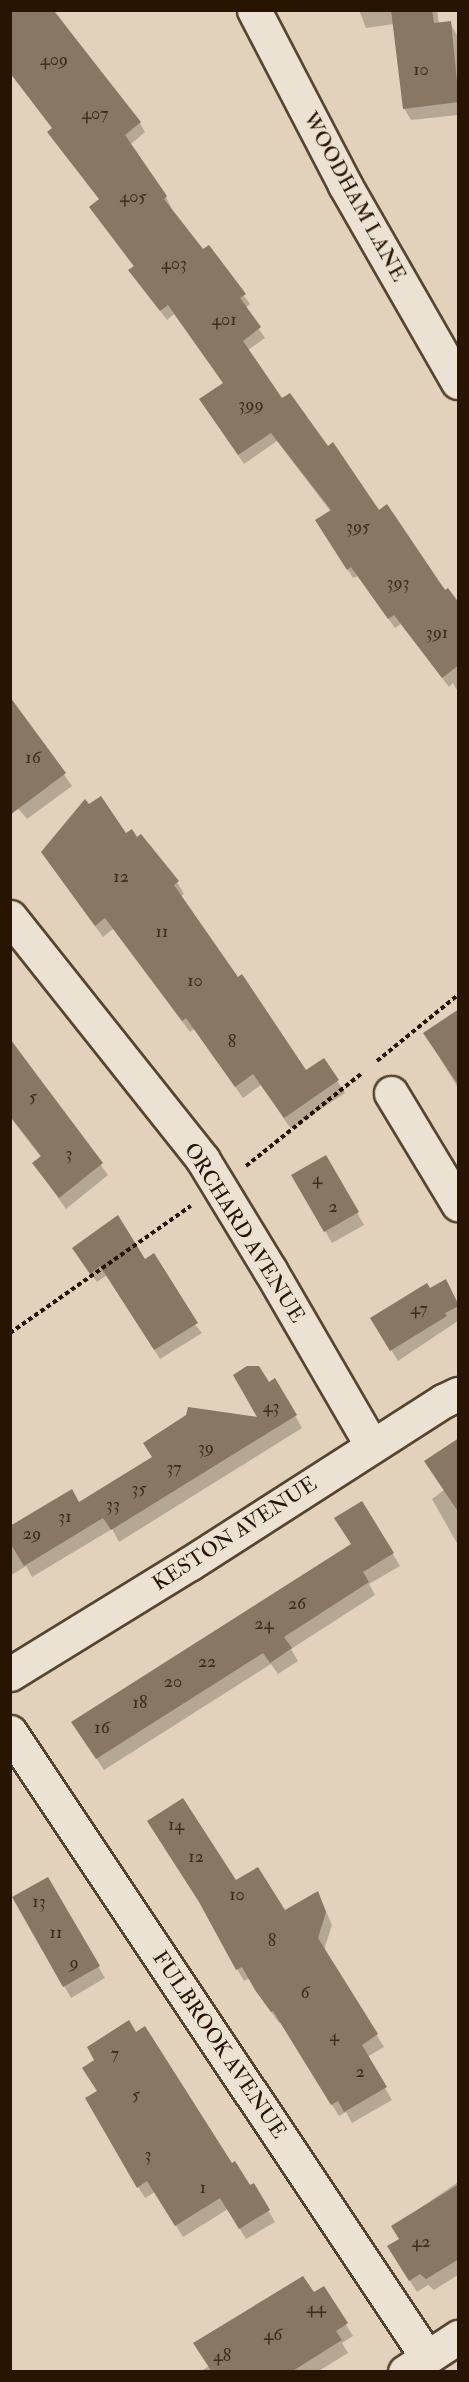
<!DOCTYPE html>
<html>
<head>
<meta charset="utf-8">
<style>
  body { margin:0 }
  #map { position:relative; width:469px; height:2382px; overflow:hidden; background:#e2d2bb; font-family:"IM FELL Double Pica",serif }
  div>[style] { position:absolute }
  .shadow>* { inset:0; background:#0003 }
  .building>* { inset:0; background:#887762 }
  .path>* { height:4px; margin-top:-2px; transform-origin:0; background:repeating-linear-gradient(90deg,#271401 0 4.5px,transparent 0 7.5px) }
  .roads { filter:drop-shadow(2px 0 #564430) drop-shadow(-2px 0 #564430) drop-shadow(0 2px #564430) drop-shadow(0 -2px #564430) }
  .street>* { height:33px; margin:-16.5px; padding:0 16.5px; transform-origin:16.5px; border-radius:16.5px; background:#ece2d3 }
  .secondary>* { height:33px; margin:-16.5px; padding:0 16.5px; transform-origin:16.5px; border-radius:16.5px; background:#ece2d3 }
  span { translate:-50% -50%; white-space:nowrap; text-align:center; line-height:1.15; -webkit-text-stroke:6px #ece2d3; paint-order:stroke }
  .number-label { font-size:18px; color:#3f2d19 }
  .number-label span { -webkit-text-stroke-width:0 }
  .street-label { font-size:21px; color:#271401 }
  .frame { position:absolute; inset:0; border:12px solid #271401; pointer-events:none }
</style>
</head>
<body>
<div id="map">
  <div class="shadow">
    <div style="clip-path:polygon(10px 10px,54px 10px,140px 123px,145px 132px,130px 145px,166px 197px,171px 207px,169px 208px,202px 251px,208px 247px,250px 304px,245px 308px,265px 338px,248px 350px,282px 400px,328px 448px,458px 605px,458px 692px,453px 683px,449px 687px,401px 624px,395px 628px,358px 576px,353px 578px,323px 530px,331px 512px,277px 441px,244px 464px,207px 409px,224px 384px,174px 314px,167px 320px,136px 279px,134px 267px,90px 207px,100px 200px,49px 132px,53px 129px)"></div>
    <div style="clip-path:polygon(359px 10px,437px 10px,439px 24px,450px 23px,457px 35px,458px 50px,458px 115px,411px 120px,404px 108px,394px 24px,366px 28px)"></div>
    <div style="clip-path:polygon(10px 697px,72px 786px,27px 819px,10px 799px)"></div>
    <div style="clip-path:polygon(126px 835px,177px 882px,184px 894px,180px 897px,305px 1072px,323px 1060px,345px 1093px,291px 1129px,261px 1085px,243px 1098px,194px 1029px,190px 1032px,113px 929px,103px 937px,50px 864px)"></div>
    <div style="clip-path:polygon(458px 1011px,458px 1088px,432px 1045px)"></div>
    <div style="clip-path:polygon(10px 1038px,108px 1175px,66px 1209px,34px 1164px,41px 1157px,10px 1117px)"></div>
    <div style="clip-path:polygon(326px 1157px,364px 1225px,332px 1243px,293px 1176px)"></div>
    <div style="clip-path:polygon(79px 1258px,144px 1261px,202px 1333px,160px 1359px,107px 1275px,97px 1282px)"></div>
    <div style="clip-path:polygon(446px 1281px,458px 1303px,458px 1321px,398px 1361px,372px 1318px)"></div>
    <div style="clip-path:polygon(275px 1380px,302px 1428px,119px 1542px,112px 1529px,32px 1577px,26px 1566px,10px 1576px,10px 1528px,79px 1504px,260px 1419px,269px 1384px)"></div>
    <div style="clip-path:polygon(458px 1439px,458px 1545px,432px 1499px,444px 1490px)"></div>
    <div style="clip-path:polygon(362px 1503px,400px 1566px,369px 1584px,375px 1595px,291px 1649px,298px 1661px,278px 1674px,271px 1664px,104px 1770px,73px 1723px,352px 1545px)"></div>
    <div style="clip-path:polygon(47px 1879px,105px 1978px,71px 1998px,14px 1897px)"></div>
    <div style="clip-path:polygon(236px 1882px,284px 1912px,318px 1893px,332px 1925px,324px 1950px,384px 2047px,367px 2057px,392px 2100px,352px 2123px,346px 2112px,339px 2116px,281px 2022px,279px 2023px,264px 2002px,250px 1978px,244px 1981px,237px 1969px)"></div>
    <div style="clip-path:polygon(112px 2144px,232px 2165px,250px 2187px,253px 2185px,275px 2222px,246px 2239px,228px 2209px,183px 2237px,155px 2192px,145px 2198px)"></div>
    <div style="clip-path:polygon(458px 2182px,458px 2275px,434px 2290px,428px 2285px,417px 2292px,396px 2258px,401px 2239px,393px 2227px)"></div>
    <div style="clip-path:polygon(324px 2288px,353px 2336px,342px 2343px,348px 2353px,317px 2372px,200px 2372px)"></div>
  </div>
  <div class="building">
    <div style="clip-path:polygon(10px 10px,53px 10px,141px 122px,125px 135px,167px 196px,164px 199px,203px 249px,209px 245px,246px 294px,240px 298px,261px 327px,243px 341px,282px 398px,290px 393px,328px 446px,333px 442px,379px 510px,387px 504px,445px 590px,448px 588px,459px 603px,459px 665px,442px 678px,394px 615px,388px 619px,351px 567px,347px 570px,315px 520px,331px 510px,271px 433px,238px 455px,199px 399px,223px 383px,168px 305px,160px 311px,128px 270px,134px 266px,89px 207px,99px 199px,47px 132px,52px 128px,10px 73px)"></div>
    <div style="clip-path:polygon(391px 10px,432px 10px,434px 23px,451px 21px,459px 102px,403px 109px)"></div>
    <div style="clip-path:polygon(10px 697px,66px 773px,10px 815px)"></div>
    <div style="clip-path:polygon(101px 796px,126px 833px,132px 829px,137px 837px,141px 834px,179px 881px,174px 885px,238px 977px,242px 974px,306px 1070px,324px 1058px,339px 1080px,284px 1118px,253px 1074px,235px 1087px,186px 1018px,182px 1021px,105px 918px,95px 926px,41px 852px,85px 799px,89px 804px)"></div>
    <div style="clip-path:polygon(459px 1009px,459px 1086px,423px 1033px)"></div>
    <div style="clip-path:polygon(10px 1039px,103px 1163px,59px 1198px,32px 1163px,41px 1156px,10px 1116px)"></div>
    <div style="clip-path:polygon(326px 1155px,359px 1212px,324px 1232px,291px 1175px)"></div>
    <div style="clip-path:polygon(118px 1215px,145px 1259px,154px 1253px,198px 1323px,154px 1350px,100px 1266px,90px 1274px,72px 1248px)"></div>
    <div style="clip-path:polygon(446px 1279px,459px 1306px,445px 1313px,447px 1316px,390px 1351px,370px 1318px,427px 1283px,430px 1288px)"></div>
    <div style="clip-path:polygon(247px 1366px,259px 1366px,269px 1382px,275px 1378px,297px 1415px,111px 1530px,103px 1518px,24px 1566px,10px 1543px,10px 1526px,72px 1489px,79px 1502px,152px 1457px,143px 1443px,186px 1415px,188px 1407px,257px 1417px,233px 1375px)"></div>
    <div style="clip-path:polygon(459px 1438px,459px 1513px,424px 1461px)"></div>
    <div style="clip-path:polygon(362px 1501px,394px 1553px,363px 1572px,369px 1582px,284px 1637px,292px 1648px,270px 1663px,263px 1653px,96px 1759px,71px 1722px,351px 1544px,334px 1518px)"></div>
    <div style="clip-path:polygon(183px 1798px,236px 1880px,258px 1867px,285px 1910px,318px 1891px,326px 1912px,318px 1938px,378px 2034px,362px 2045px,387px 2087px,344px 2112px,338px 2101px,331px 2105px,273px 2011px,271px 2012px,255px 1990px,242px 1967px,236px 1970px,199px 1902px,147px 1821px)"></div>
    <div style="clip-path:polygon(48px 1877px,100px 1966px,63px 1987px,12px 1897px)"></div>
    <div style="clip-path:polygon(129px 2020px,136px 2032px,145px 2026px,232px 2163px,235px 2161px,250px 2185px,254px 2183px,270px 2210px,239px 2229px,220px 2198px,175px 2226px,147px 2181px,137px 2188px,85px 2098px,97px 2091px,82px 2068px,94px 2060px,87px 2047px)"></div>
    <div style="clip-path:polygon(459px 2184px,459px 2259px,426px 2279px,420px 2274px,409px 2281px,387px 2246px,399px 2239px,391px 2226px)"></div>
    <div style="clip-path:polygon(303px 2276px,314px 2292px,324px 2286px,348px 2323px,336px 2331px,342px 2340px,291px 2372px,212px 2372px,193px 2343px)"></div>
  </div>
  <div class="path">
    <div style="left:377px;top:1061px;width:104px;rotate:-39.2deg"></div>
    <div style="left:246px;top:1166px;width:149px;rotate:-38.7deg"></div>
    <div style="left:10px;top:1333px;width:221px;rotate:-35.1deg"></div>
  </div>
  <div class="roads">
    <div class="street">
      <div style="left:10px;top:917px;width:310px;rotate:51.5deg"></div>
      <div style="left:203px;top:1160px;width:129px;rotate:58.7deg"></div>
      <div style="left:270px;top:1270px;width:203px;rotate:59.9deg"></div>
      <div style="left:391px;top:1093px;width:130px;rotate:58.9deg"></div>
      <div style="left:10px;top:1674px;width:210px;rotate:-31.6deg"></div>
      <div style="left:189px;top:1564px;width:302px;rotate:-32.7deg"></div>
      <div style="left:443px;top:1401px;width:17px;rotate:-25deg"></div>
      <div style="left:10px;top:1732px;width:751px;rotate:56.29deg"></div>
      <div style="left:405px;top:2372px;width:64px;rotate:-33.4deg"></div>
    </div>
    <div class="secondary">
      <div style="left:254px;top:10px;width:197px;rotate:62.5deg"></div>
      <div style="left:345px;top:185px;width:227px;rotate:60.2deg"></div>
    </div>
  </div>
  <div class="number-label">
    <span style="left:54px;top:60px">409</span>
    <span style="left:421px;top:70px">10</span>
    <span style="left:95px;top:114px">407</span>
    <span style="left:133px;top:197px">405</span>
    <span style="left:174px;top:264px">403</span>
    <span style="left:224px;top:320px">401</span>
    <span style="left:251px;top:405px">399</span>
    <span style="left:358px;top:527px">395</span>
    <span style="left:398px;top:583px">393</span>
    <span style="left:437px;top:633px">391</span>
    <span style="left:33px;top:758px">16</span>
    <span style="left:121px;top:877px">12</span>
    <span style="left:162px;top:932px">11</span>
    <span style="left:195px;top:981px">10</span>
    <span style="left:232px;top:1042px">8</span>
    <span style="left:33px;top:1097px">5</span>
    <span style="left:69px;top:1154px">3</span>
    <span style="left:317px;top:1179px">4</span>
    <span style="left:333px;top:1207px">2</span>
    <span style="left:419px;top:1309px">47</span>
    <span style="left:271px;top:1407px">43</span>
    <span style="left:206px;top:1448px">39</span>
    <span style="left:174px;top:1468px">37</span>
    <span style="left:139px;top:1489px">35</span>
    <span style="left:113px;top:1505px">33</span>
    <span style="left:65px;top:1517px">31</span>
    <span style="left:32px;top:1534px">29</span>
    <span style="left:297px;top:1604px">26</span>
    <span style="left:264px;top:1624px">24</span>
    <span style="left:207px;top:1662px">22</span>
    <span style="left:173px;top:1682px">20</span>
    <span style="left:140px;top:1703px">18</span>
    <span style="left:102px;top:1728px">16</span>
    <span style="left:176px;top:1825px">14</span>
    <span style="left:196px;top:1857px">12</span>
    <span style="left:237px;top:1895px">10</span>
    <span style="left:39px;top:1902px">13</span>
    <span style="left:56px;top:1933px">11</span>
    <span style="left:272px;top:1941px">8</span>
    <span style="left:74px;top:1963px">9</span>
    <span style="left:305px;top:1993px">6</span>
    <span style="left:334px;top:2036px">4</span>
    <span style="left:115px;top:2054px">7</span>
    <span style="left:360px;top:2072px">2</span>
    <span style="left:136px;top:2095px">5</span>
    <span style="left:148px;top:2155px">3</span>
    <span style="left:203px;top:2188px">1</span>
    <span style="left:421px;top:2242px">42</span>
    <span style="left:316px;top:2308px">44</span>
    <span style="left:273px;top:2335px">46</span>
    <span style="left:222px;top:2356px">48</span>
  </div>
  <div class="street-label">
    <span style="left:354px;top:197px;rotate:61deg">WOODHAM LANE</span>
    <span style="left:244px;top:1233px;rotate:58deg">ORCHARD AVENUE</span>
    <span style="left:235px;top:1534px;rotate:-33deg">KESTON AVENUE</span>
    <span style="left:219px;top:2045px;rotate:56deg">FULBROOK AVENUE</span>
  </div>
  <div class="frame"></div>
</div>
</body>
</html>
